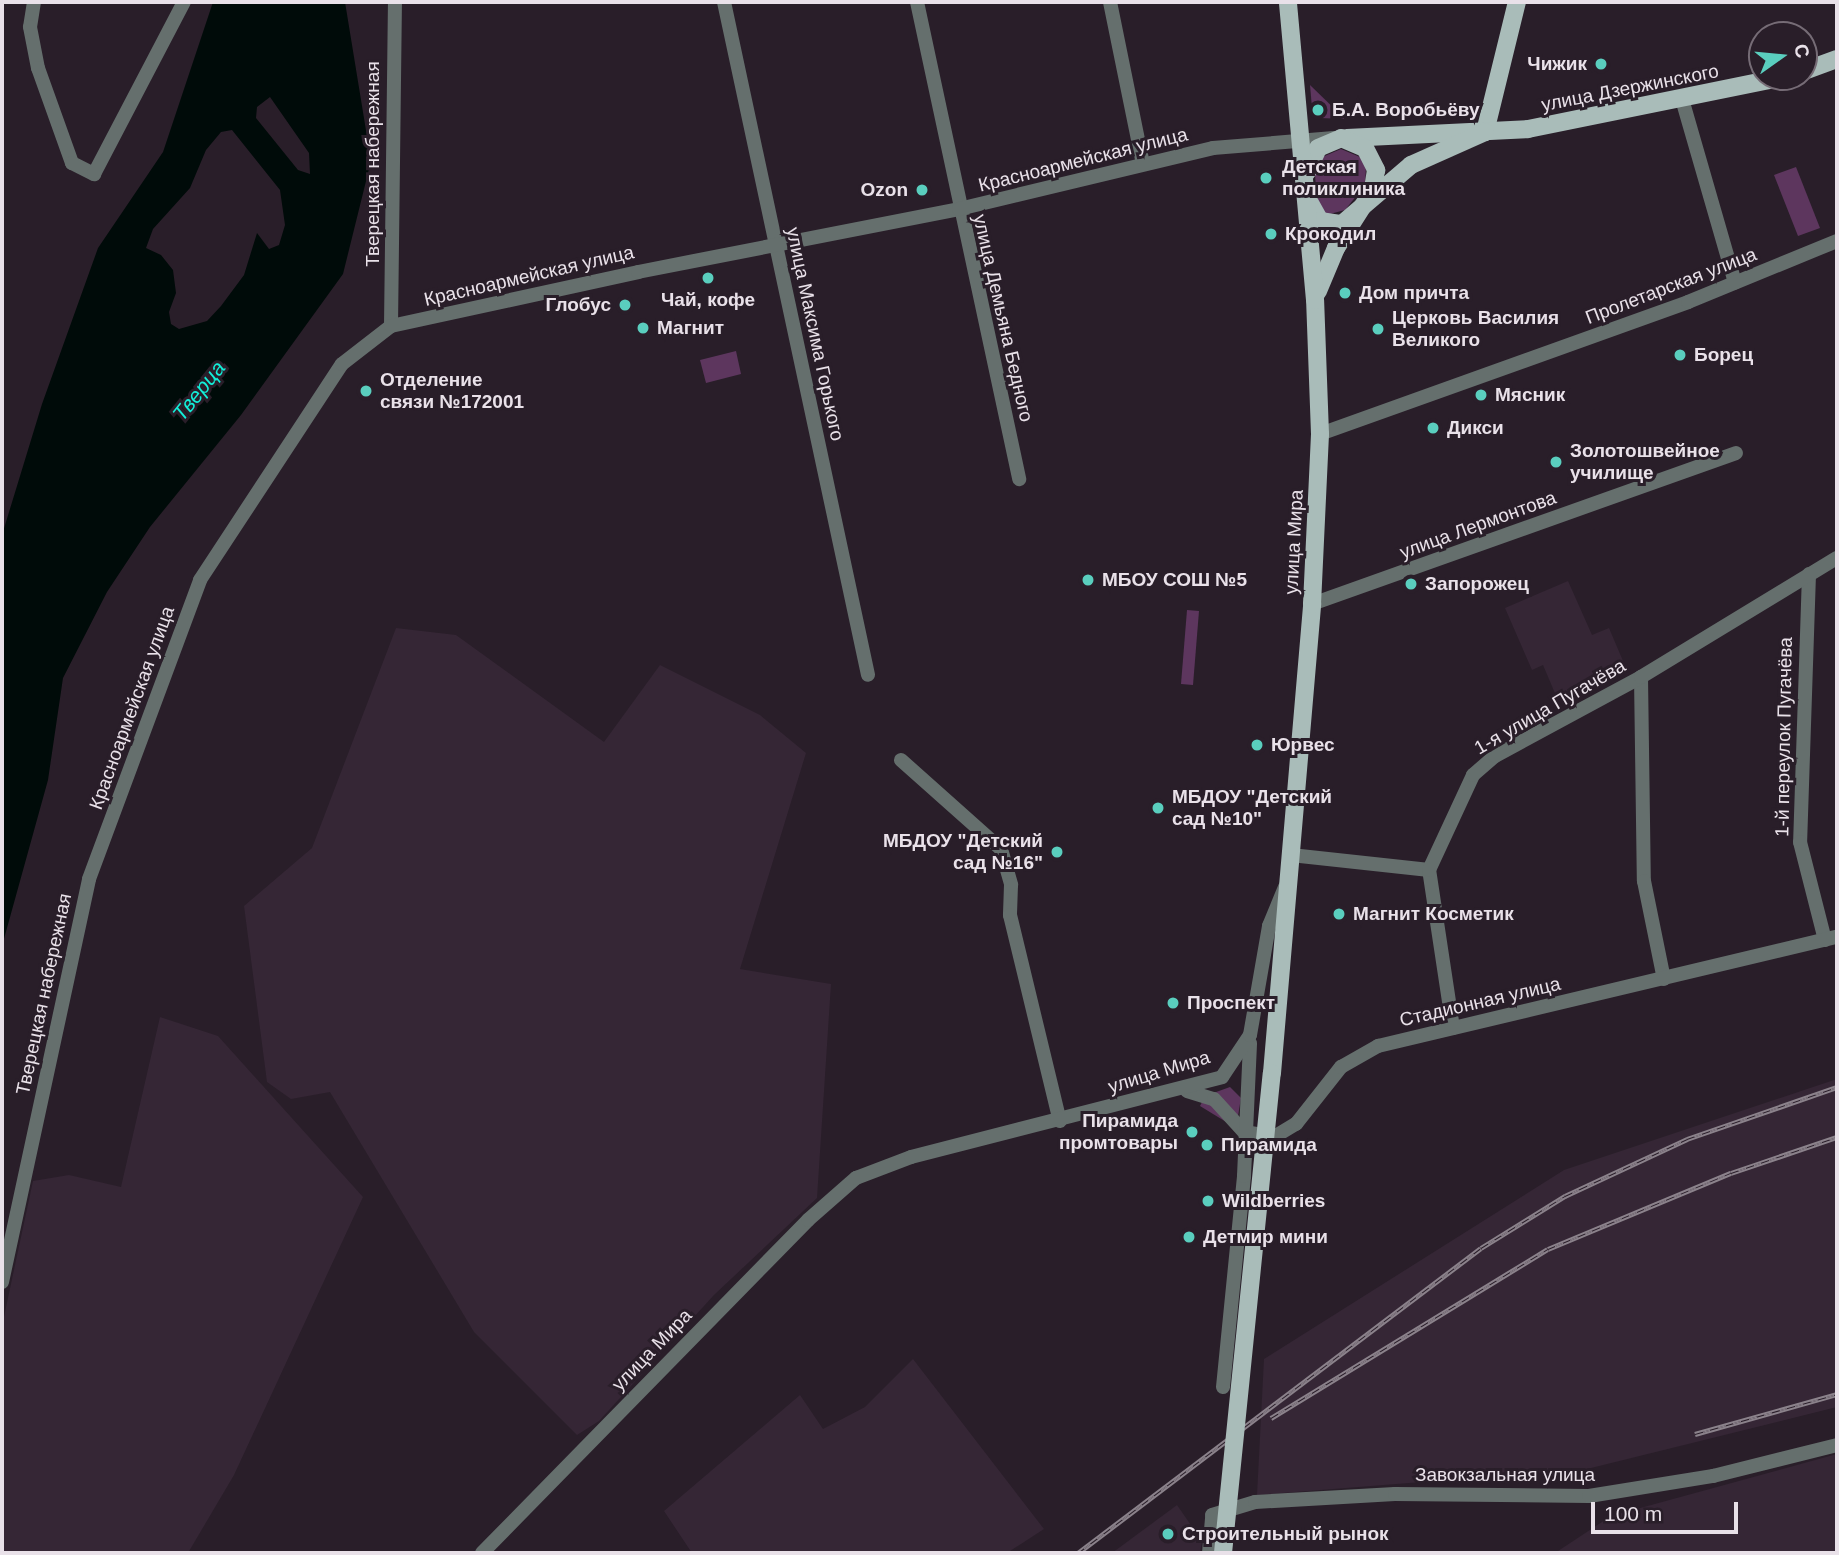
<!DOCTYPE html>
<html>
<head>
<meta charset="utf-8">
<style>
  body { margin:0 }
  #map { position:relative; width:1839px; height:1555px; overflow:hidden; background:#291e29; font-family:Helvetica,sans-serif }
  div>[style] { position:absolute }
  .built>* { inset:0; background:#352635 }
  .green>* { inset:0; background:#5d365e }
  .water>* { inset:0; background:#000b09 }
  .minor>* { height:14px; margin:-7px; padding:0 7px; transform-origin:7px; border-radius:7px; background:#656f6d }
  .major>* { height:18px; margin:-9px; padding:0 9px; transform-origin:9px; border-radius:9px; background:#a9bcb9 }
  .rail>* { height:5px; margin-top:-2.5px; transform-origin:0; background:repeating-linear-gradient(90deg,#291e29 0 8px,#8b828b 0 16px); box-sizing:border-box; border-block:2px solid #8b828b }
  .major-bridge>* { height:18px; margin:-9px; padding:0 9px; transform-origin:9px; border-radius:9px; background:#a9bcb9 }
  .dots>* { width:19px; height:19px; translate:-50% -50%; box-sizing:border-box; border:4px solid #291e29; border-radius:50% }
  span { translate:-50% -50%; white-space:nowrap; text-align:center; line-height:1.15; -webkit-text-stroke:6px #291e29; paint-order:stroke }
  .poi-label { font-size:19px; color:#e9e1e9; font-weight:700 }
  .right { translate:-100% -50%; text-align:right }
  .left { translate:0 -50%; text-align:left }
  .street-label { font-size:19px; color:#e9e1e9 }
  .water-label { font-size:21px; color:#12efd9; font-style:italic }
  .frame { position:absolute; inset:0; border:4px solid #e9e1e9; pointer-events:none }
  .north { position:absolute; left:1748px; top:21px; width:70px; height:70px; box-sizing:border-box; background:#291e29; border:2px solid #766c76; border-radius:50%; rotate:75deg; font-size:19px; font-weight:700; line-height:28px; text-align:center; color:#e9e1e9 }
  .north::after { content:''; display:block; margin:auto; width:24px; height:32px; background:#5acebe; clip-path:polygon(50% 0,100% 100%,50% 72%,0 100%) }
  .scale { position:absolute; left:1591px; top:1502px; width:147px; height:32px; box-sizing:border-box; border:4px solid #e9e1e9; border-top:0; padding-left:9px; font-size:21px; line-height:24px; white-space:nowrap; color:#e9e1e9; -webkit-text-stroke:5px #291e29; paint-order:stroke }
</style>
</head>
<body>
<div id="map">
  <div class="built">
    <div style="clip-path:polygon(1568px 581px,1592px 635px,1609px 628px,1626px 668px,1557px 698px,1543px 665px,1532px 670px,1505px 608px)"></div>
    <div style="clip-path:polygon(396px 628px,456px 635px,604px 742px,660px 665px,760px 715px,806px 753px,740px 969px,831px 984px,817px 1198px,714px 1295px,599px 1421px,577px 1435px,474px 1332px,330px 1092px,291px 1099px,267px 1082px,244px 906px,312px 848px)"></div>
    <div style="clip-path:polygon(160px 1017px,218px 1036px,363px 1197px,234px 1475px,188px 1553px,2px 1553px,2px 1326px,33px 1181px,69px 1175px,121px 1187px)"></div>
    <div style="clip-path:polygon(1837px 1079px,1837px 1407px,1587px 1469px,1257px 1495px,1264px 1359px,1564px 1170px)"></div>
    <div style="clip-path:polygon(913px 1359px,1044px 1529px,1007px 1553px,692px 1553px,664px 1511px,800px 1395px,823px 1429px,865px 1407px)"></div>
    <div style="clip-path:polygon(1837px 1454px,1837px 1553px,1555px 1553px,1611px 1516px)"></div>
    <div style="clip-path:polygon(1177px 1505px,1202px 1541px,1200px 1553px,1112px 1553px)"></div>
  </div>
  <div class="green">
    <div style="clip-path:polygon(1310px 85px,1345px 119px,1320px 118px,1312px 108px)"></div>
    <div style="clip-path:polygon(1341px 149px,1360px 157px,1366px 167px,1365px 185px,1345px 210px,1326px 215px,1317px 200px,1315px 175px,1320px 158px)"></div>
    <div style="clip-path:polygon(1796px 167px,1820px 228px,1798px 236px,1774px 175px)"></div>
    <div style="clip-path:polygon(736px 351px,741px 374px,706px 383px,700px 360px)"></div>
    <div style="clip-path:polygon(1187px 610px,1199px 611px,1193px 685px,1181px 684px)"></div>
    <div style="clip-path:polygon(1230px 1087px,1241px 1098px,1236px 1128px,1200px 1106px,1205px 1096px)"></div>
  </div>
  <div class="water">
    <div style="clip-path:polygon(evenodd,213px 2px,345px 2px,371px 161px,343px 274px,241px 415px,150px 527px,107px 592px,63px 678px,48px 780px,2px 946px,2px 535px,42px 404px,98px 248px,163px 152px,213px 2px,270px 97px,309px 153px,310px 174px,298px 170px,256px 118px,257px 107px,270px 97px,213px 2px,232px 130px,280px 190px,285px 225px,279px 245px,269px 249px,257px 233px,244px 275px,221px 306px,207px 321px,179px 329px,171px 324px,169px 312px,176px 293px,173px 270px,161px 255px,146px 248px,153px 229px,190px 188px,206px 150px,221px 132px,232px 130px)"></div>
  </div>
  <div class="minor">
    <div style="left:34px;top:2px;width:25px;rotate:99deg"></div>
    <div style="left:30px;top:27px;width:42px;rotate:79deg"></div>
    <div style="left:38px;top:68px;width:101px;rotate:70.3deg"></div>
    <div style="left:72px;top:163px;width:25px;rotate:27deg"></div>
    <div style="left:94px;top:174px;width:194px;rotate:-62.4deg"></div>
    <div style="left:724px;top:2px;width:688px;rotate:77.92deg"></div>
    <div style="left:917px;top:2px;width:488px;rotate:77.9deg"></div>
    <div style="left:1110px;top:2px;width:165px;rotate:78.5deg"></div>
    <div style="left:1682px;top:99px;width:191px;rotate:73.9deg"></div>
    <div style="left:391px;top:326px;width:324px;rotate:-89.3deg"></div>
    <div style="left:1320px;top:434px;width:391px;rotate:-19.7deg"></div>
    <div style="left:1688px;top:302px;width:161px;rotate:-22.3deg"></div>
    <div style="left:1809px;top:574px;width:268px;rotate:91.9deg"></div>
    <div style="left:1800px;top:842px;width:101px;rotate:75.7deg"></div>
    <div style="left:1312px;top:604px;width:450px;rotate:-19.6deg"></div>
    <div style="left:1641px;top:677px;width:204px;rotate:89.2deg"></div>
    <div style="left:1644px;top:881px;width:100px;rotate:78.5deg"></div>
    <div style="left:901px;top:760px;width:134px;rotate:41.7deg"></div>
    <div style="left:1001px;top:849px;width:37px;rotate:74deg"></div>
    <div style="left:1011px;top:885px;width:30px;rotate:92deg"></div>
    <div style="left:1010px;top:915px;width:212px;rotate:76.4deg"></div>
    <div style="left:1291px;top:855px;width:139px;rotate:6.2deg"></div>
    <div style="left:1453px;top:1028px;width:160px;rotate:-98.6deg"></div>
    <div style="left:1429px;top:870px;width:105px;rotate:-65.1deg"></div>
    <div style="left:1473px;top:775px;width:29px;rotate:-41deg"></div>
    <div style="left:1495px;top:756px;width:166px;rotate:-28.4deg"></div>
    <div style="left:1641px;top:677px;width:229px;rotate:-31.3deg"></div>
    <div style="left:1187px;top:1091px;width:28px;rotate:17deg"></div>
    <div style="left:1214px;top:1099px;width:45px;rotate:47.7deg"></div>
    <div style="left:1244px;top:1132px;width:30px;rotate:9deg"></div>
    <div style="left:1274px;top:1137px;width:26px;rotate:-31deg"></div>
    <div style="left:1296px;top:1124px;width:73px;rotate:-51.7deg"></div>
    <div style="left:1341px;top:1067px;width:43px;rotate:-29.6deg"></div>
    <div style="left:1378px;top:1046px;width:472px;rotate:-13.4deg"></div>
    <div style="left:2px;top:1282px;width:412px;rotate:-77.8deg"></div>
    <div style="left:89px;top:879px;width:319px;rotate:-69.6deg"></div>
    <div style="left:200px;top:580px;width:258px;rotate:-56.7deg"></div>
    <div style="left:342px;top:364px;width:62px;rotate:-37.8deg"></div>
    <div style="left:391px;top:326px;width:253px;rotate:-12.3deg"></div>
    <div style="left:638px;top:272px;width:327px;rotate:-11.1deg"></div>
    <div style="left:959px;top:209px;width:261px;rotate:-13.5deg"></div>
    <div style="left:1213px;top:148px;width:121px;rotate:-4.7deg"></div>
    <div style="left:1223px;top:1387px;width:212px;rotate:-84.3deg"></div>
    <div style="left:1244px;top:1176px;width:133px;rotate:-87.4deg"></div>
    <div style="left:482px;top:1553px;width:466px;rotate:-45.6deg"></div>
    <div style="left:808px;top:1220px;width:64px;rotate:-41.2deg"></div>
    <div style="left:856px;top:1178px;width:59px;rotate:-20.9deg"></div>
    <div style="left:911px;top:1157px;width:321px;rotate:-14.4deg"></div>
    <div style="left:1222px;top:1077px;width:50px;rotate:-56.3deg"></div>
    <div style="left:1250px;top:1035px;width:111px;rotate:-80.1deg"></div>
    <div style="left:1269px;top:926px;width:42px;rotate:-67.7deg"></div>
    <div style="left:1209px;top:1553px;width:38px;rotate:-85deg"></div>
    <div style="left:1212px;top:1515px;width:45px;rotate:-16.8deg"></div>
    <div style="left:1255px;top:1502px;width:140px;rotate:-3.3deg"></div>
    <div style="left:1395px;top:1494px;width:194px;rotate:0.6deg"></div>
    <div style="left:1589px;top:1496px;width:126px;rotate:-9.2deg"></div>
    <div style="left:1713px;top:1476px;width:128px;rotate:-14deg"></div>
  </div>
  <div class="major">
    <div style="left:1804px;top:71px;width:35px;rotate:-20deg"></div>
    <div style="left:1485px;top:132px;width:134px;rotate:-76.2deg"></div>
    <div style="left:1347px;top:138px;width:181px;rotate:-2.8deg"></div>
    <div style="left:1528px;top:129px;width:260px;rotate:-11.5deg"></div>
    <div style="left:1307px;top:172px;width:26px;rotate:-65deg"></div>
    <div style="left:1318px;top:148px;width:25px;rotate:-23deg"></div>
    <div style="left:1341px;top:138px;width:26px;rotate:23deg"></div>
    <div style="left:1365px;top:148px;width:25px;rotate:63deg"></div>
    <div style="left:1376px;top:170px;width:20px;rotate:99deg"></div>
    <div style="left:1373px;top:190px;width:69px;rotate:122.5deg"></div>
    <div style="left:1336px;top:248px;width:47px;rotate:112.7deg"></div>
    <div style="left:1310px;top:203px;width:21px;rotate:61deg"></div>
    <div style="left:1320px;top:221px;width:22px;rotate:8deg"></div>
    <div style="left:1342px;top:224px;width:91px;rotate:-40.5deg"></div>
    <div style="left:1411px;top:165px;width:81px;rotate:-24deg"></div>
    <div style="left:1272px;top:1073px;width:471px;rotate:-85.1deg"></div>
    <div style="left:1312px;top:604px;width:170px;rotate:-87.3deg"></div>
    <div style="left:1320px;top:434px;width:134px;rotate:-92.1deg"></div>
    <div style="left:1315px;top:300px;width:299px;rotate:-95.2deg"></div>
  </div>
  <div class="rail">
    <div style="left:1271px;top:1418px;width:324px;rotate:-31.4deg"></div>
    <div style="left:1548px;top:1249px;width:198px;rotate:-22.6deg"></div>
    <div style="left:1731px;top:1173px;width:112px;rotate:-18.8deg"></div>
    <div style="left:1695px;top:1434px;width:148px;rotate:-15.7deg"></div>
    <div style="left:1078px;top:1553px;width:505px;rotate:-37.12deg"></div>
    <div style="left:1481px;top:1248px;width:99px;rotate:-31.8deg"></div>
    <div style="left:1565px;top:1196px;width:135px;rotate:-25deg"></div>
    <div style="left:1687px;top:1139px;width:159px;rotate:-19.1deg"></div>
  </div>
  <div class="major-bridge">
    <div style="left:1223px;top:1553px;width:482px;rotate:-84.2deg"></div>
  </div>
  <div class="dots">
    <div style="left:1601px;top:64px;background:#5acebe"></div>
    <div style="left:1318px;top:110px;background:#5acebe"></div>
    <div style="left:1266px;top:178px;background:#5acebe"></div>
    <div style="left:922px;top:190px;background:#5acebe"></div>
    <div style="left:1271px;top:234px;background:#5acebe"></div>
    <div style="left:708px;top:278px;background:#5acebe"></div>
    <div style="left:1345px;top:293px;background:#5acebe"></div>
    <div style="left:625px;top:305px;background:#5acebe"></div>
    <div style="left:643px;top:328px;background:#5acebe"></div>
    <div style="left:1378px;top:329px;background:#5acebe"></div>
    <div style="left:1680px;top:355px;background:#5acebe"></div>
    <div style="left:366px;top:391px;background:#5acebe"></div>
    <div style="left:1481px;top:395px;background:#5acebe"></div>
    <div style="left:1433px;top:428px;background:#5acebe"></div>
    <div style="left:1556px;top:462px;background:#5acebe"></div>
    <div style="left:1088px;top:580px;background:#5acebe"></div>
    <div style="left:1411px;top:584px;background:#5acebe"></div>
    <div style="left:1257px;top:745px;background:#5acebe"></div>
    <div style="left:1158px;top:808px;background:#5acebe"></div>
    <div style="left:1057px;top:852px;background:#5acebe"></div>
    <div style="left:1339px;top:914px;background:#5acebe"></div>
    <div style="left:1173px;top:1003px;background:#5acebe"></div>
    <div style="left:1192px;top:1132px;background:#5acebe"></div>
    <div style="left:1207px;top:1145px;background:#5acebe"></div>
    <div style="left:1208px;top:1201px;background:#5acebe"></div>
    <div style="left:1189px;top:1237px;background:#5acebe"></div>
    <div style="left:1168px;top:1534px;background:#5acebe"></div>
  </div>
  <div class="poi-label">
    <span class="right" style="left:1587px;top:64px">Чижик</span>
    <span class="left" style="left:1332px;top:110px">Б.А. Воробьёву</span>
    <span class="left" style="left:1282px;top:178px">Детская<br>поликлиника</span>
    <span class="right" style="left:908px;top:190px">Ozon</span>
    <span class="left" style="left:1285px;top:234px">Крокодил</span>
    <span class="left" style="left:1359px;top:293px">Дом причта</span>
    <span style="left:708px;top:300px">Чай, кофе</span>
    <span class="right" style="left:611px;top:305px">Глобус</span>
    <span class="left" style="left:1392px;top:329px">Церковь Василия<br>Великого</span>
    <span class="left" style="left:657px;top:328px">Магнит</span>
    <span class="left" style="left:1694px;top:355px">Борец</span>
    <span class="left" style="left:380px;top:391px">Отделение<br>связи №172001</span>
    <span class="left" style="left:1495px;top:395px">Мясник</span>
    <span class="left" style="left:1447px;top:428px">Дикси</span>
    <span class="left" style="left:1570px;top:462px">Золотошвейное<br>училище</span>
    <span class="left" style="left:1102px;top:580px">МБОУ СОШ №5</span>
    <span class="left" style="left:1425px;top:584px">Запорожец</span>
    <span class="left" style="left:1271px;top:745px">Юрвес</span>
    <span class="left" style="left:1172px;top:808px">МБДОУ "Детский<br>сад №10"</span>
    <span class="right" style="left:1043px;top:852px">МБДОУ "Детский<br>сад №16"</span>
    <span class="left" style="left:1353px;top:914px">Магнит Косметик</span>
    <span class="left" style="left:1187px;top:1003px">Проспект</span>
    <span class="right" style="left:1178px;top:1132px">Пирамида<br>промтовары</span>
    <span class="left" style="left:1221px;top:1145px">Пирамида</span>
    <span class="left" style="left:1222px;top:1201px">Wildberries</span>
    <span class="left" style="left:1203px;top:1237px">Детмир мини</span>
    <span class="left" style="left:1182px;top:1534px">Строительный рынок</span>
  </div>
  <div class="street-label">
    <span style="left:1630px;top:88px;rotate:-11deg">улица Дзержинского</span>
    <span style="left:1083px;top:160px;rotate:-14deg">Красноармейская улица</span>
    <span style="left:373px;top:164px;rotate:-90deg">Тверецкая набережная</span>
    <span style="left:529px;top:276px;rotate:-13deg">Красноармейская улица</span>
    <span style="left:1671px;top:286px;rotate:-21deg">Пролетарская улица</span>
    <span style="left:1003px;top:318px;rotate:77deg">улица Демьяна Бедного</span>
    <span style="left:815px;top:334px;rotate:78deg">улица Максима Горького</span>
    <span style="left:1478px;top:525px;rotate:-20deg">улица Лермонтова</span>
    <span style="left:1294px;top:542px;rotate:-87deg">улица Мира</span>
    <span style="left:1550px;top:707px;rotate:-30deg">1-я улица Пугачёва</span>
    <span style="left:132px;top:708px;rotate:-70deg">Красноармейская улица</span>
    <span style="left:1784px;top:737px;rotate:-89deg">1-й переулок Пугачёва</span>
    <span style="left:44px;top:994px;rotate:-78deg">Тверецкая набережная</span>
    <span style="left:1480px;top:1002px;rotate:-13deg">Стадионная улица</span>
    <span style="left:1159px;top:1072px;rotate:-17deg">улица Мира</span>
    <span style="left:652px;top:1350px;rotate:-46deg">улица Мира</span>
    <span style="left:1505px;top:1475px">Завокзальная улица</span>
  </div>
  <div class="water-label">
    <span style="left:199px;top:391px;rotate:-51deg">Тверца</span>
  </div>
  <div class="frame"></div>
  <div class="north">С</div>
  <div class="scale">100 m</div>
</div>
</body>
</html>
